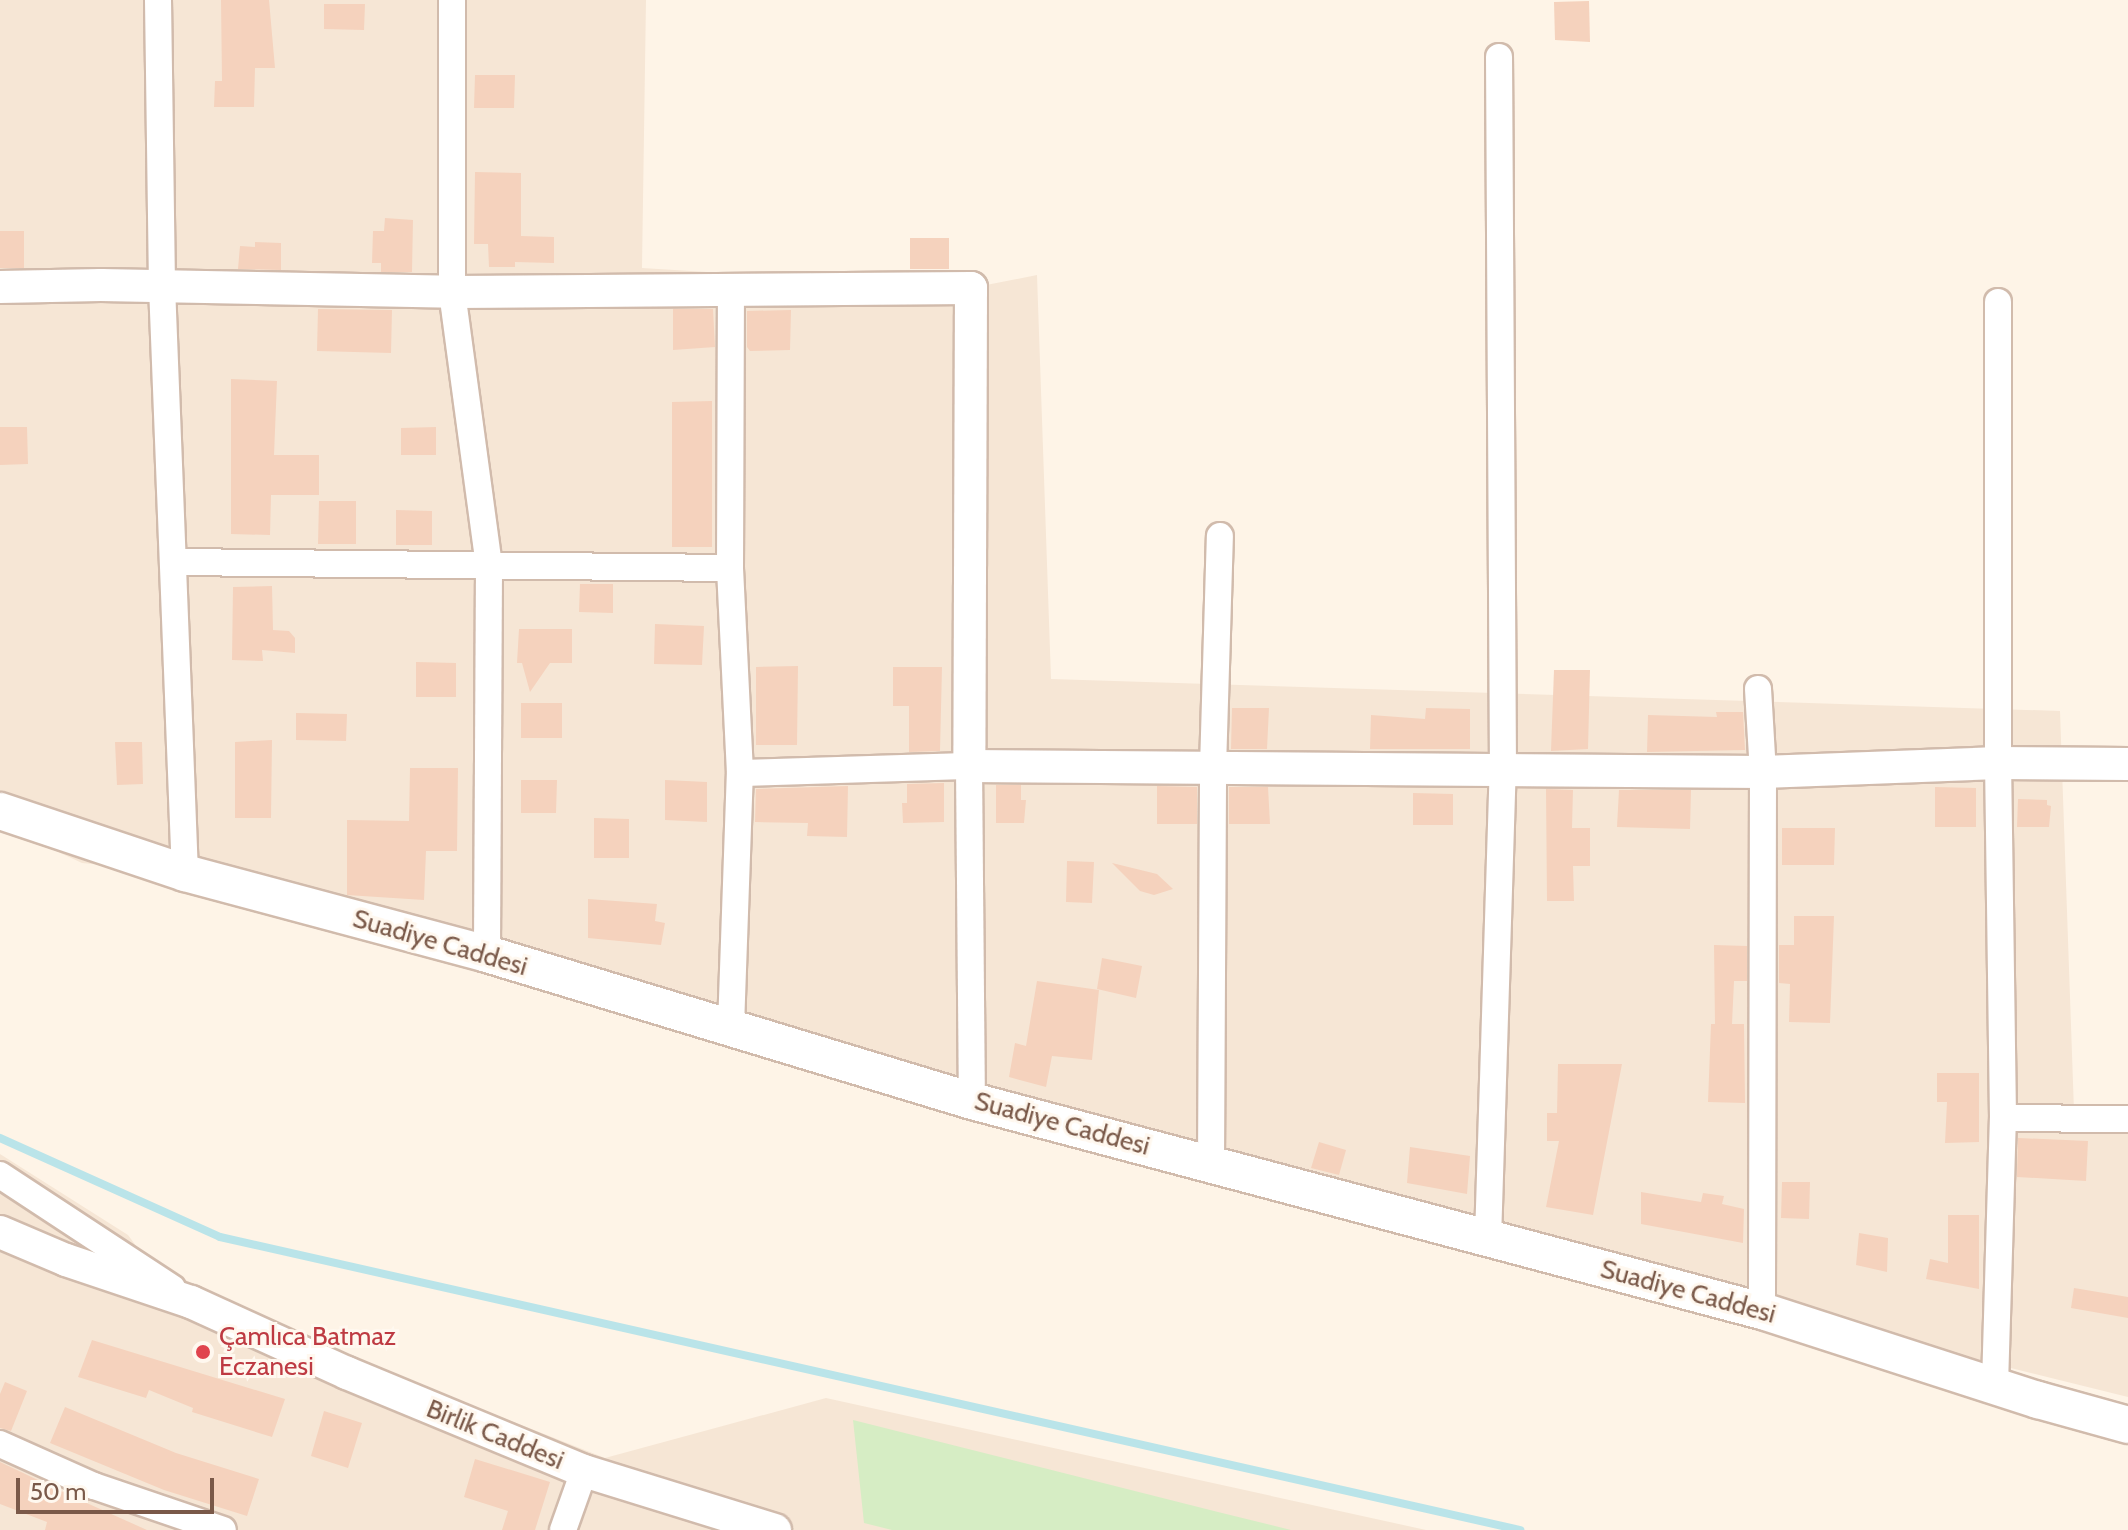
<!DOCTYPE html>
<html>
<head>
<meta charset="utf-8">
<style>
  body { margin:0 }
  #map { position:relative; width:2128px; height:1530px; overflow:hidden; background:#fef4e7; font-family:Cabin,sans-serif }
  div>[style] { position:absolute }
  .residential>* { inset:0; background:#f6e6d5 }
  .green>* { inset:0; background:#d6edc4 }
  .stream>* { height:8px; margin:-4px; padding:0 4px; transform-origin:4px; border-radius:4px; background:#bae4e9 }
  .building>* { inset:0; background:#f5d2bd }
  .roads { filter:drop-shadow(2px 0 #d1bbac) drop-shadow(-2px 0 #d1bbac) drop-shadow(0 2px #d1bbac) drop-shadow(0 -2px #d1bbac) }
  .minor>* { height:26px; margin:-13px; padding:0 13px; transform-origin:13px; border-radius:13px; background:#fff }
  .tertiary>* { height:32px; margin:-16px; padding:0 16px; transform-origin:16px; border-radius:16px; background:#fff }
  .secondary>* { height:36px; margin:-18px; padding:0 18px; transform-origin:18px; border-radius:18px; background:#fff }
  .dots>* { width:22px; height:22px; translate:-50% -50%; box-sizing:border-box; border:4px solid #fff8ef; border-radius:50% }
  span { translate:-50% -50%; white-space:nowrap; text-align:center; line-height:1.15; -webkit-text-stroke:6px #fff8ef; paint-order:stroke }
  .street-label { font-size:26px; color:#7a5949 }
  .health-label { font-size:26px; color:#be3a42 }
  .left { translate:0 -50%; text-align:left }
  .scale { position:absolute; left:16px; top:1478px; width:198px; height:36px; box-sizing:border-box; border:4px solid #7a5949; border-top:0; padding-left:10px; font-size:24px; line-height:28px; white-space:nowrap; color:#7a5949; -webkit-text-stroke:6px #fff8ef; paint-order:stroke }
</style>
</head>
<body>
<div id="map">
  <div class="residential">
    <div style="clip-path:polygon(0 0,646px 0,642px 268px,971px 288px,1037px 275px,1051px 679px,2060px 711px,2074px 1111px,2128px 1114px,2128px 1397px,1488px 1239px,186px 873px,82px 863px,0 825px)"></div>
    <div style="clip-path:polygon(0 1154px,128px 1235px,145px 1258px,271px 1326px,605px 1458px,826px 1398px,1426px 1530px,0 1530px)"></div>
  </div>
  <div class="green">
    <div style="clip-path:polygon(853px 1420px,1218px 1512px,1291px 1530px,892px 1530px,864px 1523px)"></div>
  </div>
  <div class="stream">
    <div style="left:0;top:1138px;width:241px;rotate:24.2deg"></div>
    <div style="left:220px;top:1237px;width:1333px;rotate:12.7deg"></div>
  </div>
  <div class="building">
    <div style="clip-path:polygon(221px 0,269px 0,275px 68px,255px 68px,254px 107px,214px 107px,215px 81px,222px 81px)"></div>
    <div style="clip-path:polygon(1589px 1px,1590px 42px,1555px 40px,1554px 2px)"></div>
    <div style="clip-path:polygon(324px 4px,365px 4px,364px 30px,324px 29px)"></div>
    <div style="clip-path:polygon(475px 75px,515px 75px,514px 108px,474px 108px)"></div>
    <div style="clip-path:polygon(475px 172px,521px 173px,521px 236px,554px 237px,554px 263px,515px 262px,515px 267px,489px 267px,488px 244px,474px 244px)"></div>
    <div style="clip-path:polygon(385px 218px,413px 220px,412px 272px,381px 272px,381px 263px,372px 263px,373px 231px,384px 231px)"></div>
    <div style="clip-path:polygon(0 231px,24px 231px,24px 268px,0 268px)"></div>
    <div style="clip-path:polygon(910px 238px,949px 238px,949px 269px,910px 269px)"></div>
    <div style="clip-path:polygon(255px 242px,281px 243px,281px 270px,238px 269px,240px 246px,255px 247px)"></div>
    <div style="clip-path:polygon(318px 309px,392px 310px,391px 353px,317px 351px)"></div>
    <div style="clip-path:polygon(673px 309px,713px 309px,715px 347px,673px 350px)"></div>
    <div style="clip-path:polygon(791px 310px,790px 350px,750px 351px,747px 347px,747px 311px)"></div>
    <div style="clip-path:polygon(231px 379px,277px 381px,274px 455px,319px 455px,319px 495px,271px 495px,270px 535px,231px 534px)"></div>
    <div style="clip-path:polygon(712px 401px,712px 547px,672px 547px,672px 402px)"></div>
    <div style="clip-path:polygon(0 427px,27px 427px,28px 464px,0 465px)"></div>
    <div style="clip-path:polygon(436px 427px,436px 455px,401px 455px,401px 428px)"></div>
    <div style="clip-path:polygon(319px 501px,356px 501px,356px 544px,318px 544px)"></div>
    <div style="clip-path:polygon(396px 510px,432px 511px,432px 545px,396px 545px)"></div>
    <div style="clip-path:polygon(580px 584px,613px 584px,613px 613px,579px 612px)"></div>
    <div style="clip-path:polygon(272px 586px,273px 630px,289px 631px,295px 638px,295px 653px,262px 650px,263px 661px,232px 660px,233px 587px)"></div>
    <div style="clip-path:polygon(655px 624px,704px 626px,702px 665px,654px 664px)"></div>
    <div style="clip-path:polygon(519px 629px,572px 629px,572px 663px,550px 663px,530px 692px,522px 663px,517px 663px)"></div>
    <div style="clip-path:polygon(416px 662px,456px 663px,456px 697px,416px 697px)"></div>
    <div style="clip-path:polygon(798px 666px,797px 745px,756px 745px,756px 667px)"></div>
    <div style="clip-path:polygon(893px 667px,942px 667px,940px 751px,909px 752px,909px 706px,893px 706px)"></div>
    <div style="clip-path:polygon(1554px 670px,1590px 670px,1588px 749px,1551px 751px)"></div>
    <div style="clip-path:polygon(521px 703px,562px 703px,562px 738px,521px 738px)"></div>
    <div style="clip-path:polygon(1232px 708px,1269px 708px,1267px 749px,1231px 749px)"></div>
    <div style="clip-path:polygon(1426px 708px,1470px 709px,1470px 749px,1370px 749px,1371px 715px,1425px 719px)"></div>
    <div style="clip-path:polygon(1716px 712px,1743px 712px,1745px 750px,1647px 752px,1648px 715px,1717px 717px)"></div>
    <div style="clip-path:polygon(296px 713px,347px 714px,346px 741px,296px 740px)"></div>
    <div style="clip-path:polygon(272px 740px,271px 818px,235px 818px,235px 742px)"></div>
    <div style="clip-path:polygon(115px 742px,142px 742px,143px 784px,117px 785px)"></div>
    <div style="clip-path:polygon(410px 768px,458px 768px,457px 851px,426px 851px,424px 900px,347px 895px,347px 820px,409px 821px)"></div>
    <div style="clip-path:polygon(521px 780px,557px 780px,556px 813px,521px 813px)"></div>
    <div style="clip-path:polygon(665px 780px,707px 782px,707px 822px,665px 820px)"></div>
    <div style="clip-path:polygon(944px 783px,944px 822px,903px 823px,902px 803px,907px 803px,907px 784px)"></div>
    <div style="clip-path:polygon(996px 785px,1021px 785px,1021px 800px,1026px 800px,1024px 823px,996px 823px)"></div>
    <div style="clip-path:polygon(848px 786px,847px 837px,807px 836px,808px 823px,755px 822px,756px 789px)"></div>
    <div style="clip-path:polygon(1157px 786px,1197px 787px,1197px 824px,1157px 824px)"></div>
    <div style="clip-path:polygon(1229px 787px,1268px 787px,1270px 824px,1229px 824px)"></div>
    <div style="clip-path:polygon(1935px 787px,1976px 788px,1976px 827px,1935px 827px)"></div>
    <div style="clip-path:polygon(1546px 789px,1573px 790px,1572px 828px,1590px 828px,1590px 866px,1573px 866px,1574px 901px,1547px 901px)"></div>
    <div style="clip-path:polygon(1619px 790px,1691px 790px,1690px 829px,1617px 827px)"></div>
    <div style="clip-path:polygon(1413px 793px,1453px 794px,1453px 825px,1413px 825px)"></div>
    <div style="clip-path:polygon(2018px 799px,2047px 800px,2047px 805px,2051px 806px,2049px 827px,2017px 827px)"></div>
    <div style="clip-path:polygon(594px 818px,629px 819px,629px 858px,594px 858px)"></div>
    <div style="clip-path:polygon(1782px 828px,1835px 828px,1834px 865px,1782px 865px)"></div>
    <div style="clip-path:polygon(1067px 861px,1094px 862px,1092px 903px,1066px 902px)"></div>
    <div style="clip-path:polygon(1112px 863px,1157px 874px,1173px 889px,1154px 895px,1140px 891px)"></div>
    <div style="clip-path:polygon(588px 899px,657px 904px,655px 921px,665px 923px,661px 945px,588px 938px)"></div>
    <div style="clip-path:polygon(1794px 916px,1834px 916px,1830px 1023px,1789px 1022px,1790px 984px,1779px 983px,1779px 945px,1794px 945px)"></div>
    <div style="clip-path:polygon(1714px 945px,1747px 946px,1747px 981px,1734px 981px,1732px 1024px,1744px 1024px,1745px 1103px,1708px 1102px,1711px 1024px,1715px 1024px)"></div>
    <div style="clip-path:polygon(1102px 958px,1142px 966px,1136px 998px,1097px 989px)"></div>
    <div style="clip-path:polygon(1037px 981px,1099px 990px,1092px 1060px,1052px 1056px,1046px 1087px,1009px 1077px,1015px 1043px,1026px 1046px)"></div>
    <div style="clip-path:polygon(1558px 1064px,1622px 1064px,1593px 1215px,1546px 1207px,1559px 1141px,1547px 1141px,1547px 1113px,1557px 1113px)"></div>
    <div style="clip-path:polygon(1937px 1073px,1979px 1073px,1979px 1142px,1945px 1143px,1947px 1102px,1937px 1102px)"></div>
    <div style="clip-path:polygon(2018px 1138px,2088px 1141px,2086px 1181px,2017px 1177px)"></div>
    <div style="clip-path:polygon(1319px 1142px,1346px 1150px,1339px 1175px,1311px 1168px)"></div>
    <div style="clip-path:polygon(1410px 1147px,1470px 1156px,1467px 1194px,1407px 1183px)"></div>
    <div style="clip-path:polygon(1782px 1182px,1810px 1182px,1809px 1219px,1781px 1218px)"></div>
    <div style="clip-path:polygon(1641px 1192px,1701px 1202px,1703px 1193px,1724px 1196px,1722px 1204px,1744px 1209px,1743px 1243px,1641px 1224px)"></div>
    <div style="clip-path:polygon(1948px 1215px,1979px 1215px,1979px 1289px,1926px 1279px,1930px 1259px,1948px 1263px)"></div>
    <div style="clip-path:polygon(1859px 1233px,1888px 1238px,1887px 1272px,1856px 1265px)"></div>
    <div style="clip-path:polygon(2074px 1288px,2128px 1297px,2128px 1318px,2071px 1308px)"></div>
    <div style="clip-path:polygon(92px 1340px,285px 1399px,272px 1437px,192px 1412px,193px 1408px,149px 1390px,146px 1398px,78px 1377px)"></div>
    <div style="clip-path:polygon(5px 1382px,27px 1391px,11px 1431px,0 1428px,0 1394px)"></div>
    <div style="clip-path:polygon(65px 1407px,176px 1453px,259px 1479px,247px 1516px,164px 1490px,50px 1443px)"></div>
    <div style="clip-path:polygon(324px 1411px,362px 1423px,348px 1468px,311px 1456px)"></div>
    <div style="clip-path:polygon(475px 1459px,550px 1482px,535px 1530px,502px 1530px,508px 1511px,464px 1497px)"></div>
    <div style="clip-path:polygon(0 1462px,80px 1500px,147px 1530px,45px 1530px,47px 1522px,0 1504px)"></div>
  </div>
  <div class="roads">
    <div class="minor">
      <div style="left:158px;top:0;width:286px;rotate:89.2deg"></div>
      <div style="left:162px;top:286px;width:587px;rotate:87.76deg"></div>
      <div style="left:452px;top:0;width:292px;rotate:90deg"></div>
      <div style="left:452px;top:292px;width:276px;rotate:82.3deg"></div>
      <div style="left:489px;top:566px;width:388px;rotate:90.3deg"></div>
      <div style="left:175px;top:562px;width:555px;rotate:0.62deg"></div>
      <div style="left:1758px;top:689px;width:83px;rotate:86.6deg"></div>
      <div style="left:1763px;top:772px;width:539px;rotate:90.11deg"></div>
      <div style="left:740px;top:773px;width:229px;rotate:-1.8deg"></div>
      <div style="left:969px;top:766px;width:335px;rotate:89.5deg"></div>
      <div style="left:731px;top:1027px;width:254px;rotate:-88deg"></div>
      <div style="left:740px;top:773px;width:205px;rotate:-92.8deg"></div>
      <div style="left:730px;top:568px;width:280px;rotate:-89.8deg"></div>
      <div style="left:2003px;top:1118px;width:125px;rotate:0.5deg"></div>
      <div style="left:1211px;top:1164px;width:396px;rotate:-89.7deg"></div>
      <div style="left:1213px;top:768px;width:232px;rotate:-88.3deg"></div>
      <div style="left:0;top:1175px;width:206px;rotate:33.3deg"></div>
      <div style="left:1488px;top:1239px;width:469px;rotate:-88.2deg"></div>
      <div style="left:1503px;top:770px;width:713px;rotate:-90.32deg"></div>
      <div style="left:1995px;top:1385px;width:267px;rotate:-88.3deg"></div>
      <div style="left:2003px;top:1118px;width:355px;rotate:-90.8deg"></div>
      <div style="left:1998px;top:763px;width:461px;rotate:-90deg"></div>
      <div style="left:0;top:1444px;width:103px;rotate:24.1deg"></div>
      <div style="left:94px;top:1486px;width:136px;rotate:18.8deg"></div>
      <div style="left:563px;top:1530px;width:63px;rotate:-70.4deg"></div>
    </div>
    <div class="tertiary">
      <div style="left:0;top:287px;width:101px;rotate:-1.1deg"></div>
      <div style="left:101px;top:285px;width:351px;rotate:1.1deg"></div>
      <div style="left:452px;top:292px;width:519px;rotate:-0.44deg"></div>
      <div style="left:971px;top:288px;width:478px;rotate:90.2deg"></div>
      <div style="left:969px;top:766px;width:794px;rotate:0.43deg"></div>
      <div style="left:1763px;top:772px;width:235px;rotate:-2.2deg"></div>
      <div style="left:1998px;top:763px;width:130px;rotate:0.4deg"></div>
      <div style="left:0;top:1232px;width:72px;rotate:23deg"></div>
      <div style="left:66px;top:1260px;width:132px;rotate:18.6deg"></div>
      <div style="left:191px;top:1302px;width:171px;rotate:24.5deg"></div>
      <div style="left:347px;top:1373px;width:256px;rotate:22.5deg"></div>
      <div style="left:584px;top:1471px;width:200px;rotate:17.2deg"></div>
    </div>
    <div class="secondary">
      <div style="left:0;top:811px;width:195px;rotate:18.5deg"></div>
      <div style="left:185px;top:873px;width:313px;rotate:15deg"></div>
      <div style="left:487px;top:954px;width:507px;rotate:16.86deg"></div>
      <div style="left:972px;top:1101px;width:817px;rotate:14.89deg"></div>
      <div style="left:1762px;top:1311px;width:290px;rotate:17.9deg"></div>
      <div style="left:2038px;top:1400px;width:93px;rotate:15.5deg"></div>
    </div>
  </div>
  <div class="dots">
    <div style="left:203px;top:1352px;background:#e0444e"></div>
  </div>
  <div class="street-label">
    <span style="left:440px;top:943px;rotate:16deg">Suadiye Caddesi</span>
    <span style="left:1062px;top:1124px;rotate:15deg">Suadiye Caddesi</span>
    <span style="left:1688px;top:1292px;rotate:15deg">Suadiye Caddesi</span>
    <span style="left:495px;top:1435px;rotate:22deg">Birlik Caddesi</span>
  </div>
  <div class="health-label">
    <span class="left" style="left:219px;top:1352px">Çamlıca Batmaz<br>Eczanesi</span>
  </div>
  <div class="scale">50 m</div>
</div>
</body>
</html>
